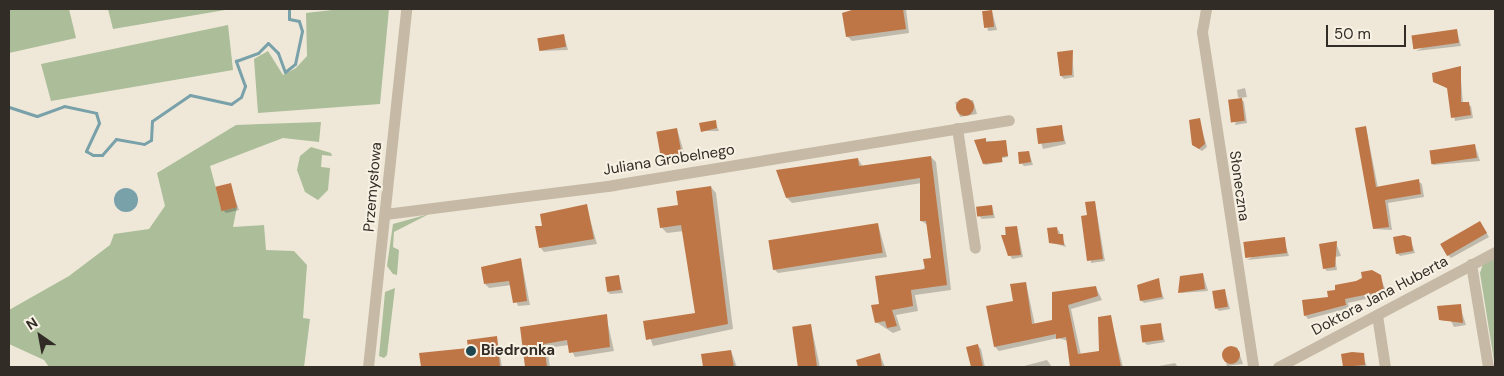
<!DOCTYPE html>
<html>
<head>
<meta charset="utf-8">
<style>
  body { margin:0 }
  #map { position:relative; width:1504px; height:376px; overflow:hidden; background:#efe8d8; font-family:"DM Sans",sans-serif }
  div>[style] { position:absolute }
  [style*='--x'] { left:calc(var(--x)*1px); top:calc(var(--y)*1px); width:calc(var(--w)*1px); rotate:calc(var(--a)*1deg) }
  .green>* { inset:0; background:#abbd99 }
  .water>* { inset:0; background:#79a1aa }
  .round { border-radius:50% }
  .shadow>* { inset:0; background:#0003 }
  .stream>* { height:3px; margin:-1.5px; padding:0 1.5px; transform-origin:1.5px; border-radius:1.5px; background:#79a1aa }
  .building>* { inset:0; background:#bf7646; transform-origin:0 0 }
  .minor>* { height:11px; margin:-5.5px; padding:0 5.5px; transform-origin:5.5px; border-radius:5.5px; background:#c6b9a5 }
  .dots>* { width:14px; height:14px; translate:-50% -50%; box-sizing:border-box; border:2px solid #f7f1e4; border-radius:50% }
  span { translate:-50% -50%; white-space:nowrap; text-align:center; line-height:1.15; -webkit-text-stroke:4px #f7f1e4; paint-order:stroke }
  .street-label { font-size:15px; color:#322c26 }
  .poi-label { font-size:15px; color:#322c26; font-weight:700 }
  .left { translate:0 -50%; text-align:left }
  .frame { position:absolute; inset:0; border:10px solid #322c26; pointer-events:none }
  .north { position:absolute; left:15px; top:311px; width:50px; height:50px; -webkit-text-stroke:4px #f7f1e4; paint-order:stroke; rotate:327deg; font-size:14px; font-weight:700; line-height:20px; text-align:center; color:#322c26 }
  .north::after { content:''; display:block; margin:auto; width:18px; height:22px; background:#322c26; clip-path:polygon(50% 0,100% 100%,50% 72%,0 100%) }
  .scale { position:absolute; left:1326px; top:25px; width:80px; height:22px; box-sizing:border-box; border:2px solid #322c26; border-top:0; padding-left:6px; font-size:15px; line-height:18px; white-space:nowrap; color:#322c26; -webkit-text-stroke:4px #f7f1e4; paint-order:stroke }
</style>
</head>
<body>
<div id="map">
  <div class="green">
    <div style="clip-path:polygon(9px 9px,69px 9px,76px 38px,9px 53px)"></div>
    <div style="clip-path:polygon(108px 9px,231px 9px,113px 29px)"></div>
    <div style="clip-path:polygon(341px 9px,389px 9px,380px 104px,258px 113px,254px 59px,268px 51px,283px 75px,296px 68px,307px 56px,306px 13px)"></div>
    <div style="clip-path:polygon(228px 25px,233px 70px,51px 101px,41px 64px)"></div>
    <div style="clip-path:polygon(321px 122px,319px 142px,283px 138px,210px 166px,222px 211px,237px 207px,233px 227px,264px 225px,266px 250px,294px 251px,307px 265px,303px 318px,310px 319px,304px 367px,49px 367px,44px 360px,9px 344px,9px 310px,69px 276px,110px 245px,114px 234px,149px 229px,165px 206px,157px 173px,236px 125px)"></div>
    <div style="clip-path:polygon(311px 147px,331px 153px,332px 156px,322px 155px,321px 167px,330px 168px,328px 190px,318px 200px,305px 192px,297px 170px,300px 156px)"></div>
    <div style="clip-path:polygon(429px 214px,394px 232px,393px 247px,399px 250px,397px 275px,393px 274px,387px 266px,393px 224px)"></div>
    <div style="clip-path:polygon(1495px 257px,1495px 367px,1480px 273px,1483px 264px)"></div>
    <div style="clip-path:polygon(395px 288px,387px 355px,384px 358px,379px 356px,385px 292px)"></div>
  </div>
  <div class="water">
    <div class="round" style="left:114px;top:188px;width:24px;height:24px"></div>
  </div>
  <div class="shadow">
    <div style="clip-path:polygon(856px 9px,906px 9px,909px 33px,852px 41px,847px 36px)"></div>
    <div style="clip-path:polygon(992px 11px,997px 30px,988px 31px,984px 12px)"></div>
    <div style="clip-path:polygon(1457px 31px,1461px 46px,1416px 51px)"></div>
    <div style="clip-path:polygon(564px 35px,568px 50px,540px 51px)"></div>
    <div style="clip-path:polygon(1072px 51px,1074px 77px,1064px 79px,1061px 76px)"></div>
    <div style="clip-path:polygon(1460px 68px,1463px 103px,1471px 106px,1473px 118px,1455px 121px,1448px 89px,1434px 81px)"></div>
    <div style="clip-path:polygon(1245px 88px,1247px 97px,1240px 98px,1244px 102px,1247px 123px,1235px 125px,1241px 99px,1238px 97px,1237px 90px)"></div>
    <div style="clip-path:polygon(973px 100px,977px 114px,960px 117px,955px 102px)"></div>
    <div style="clip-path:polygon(1199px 120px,1207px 147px,1202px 151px,1193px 145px)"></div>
    <div style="clip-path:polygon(715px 122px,719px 131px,702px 131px)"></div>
    <div style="clip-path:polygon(1061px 126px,1066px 144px,1043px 149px,1037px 130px)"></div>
    <div style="clip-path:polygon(1366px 127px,1378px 188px,1418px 181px,1422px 184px,1424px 197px,1388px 203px,1392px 230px,1374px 229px)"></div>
    <div style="clip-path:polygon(677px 129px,686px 159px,667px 163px,662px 158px)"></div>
    <div style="clip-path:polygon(975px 141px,1005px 141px,1008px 157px,1002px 158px,1003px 162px,985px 165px)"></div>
    <div style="clip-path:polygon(1475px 145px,1480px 161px,1433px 165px,1431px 152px)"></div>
    <div style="clip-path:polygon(1029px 152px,1033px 165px,1024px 166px,1021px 163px)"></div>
    <div style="clip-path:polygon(931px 157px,936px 162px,951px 290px,915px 295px,918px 311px,896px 315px,901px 330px,893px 333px,876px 322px,932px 259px,928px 225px,921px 221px,922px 183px,792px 203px,787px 198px,858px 159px,863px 167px)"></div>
    <div style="clip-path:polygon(230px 184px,239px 210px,226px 213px,223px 210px)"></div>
    <div style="clip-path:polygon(711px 187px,716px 193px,733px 329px,653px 346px,645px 322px,697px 314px,684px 231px,667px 233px,661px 227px,680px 206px)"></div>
    <div style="clip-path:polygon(1095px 202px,1105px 261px,1091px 263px,1089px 216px)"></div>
    <div style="clip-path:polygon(992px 206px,995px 218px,982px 219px,979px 216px)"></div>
    <div style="clip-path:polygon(587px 208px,597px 244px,544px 252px,540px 247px,543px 227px)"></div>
    <div style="clip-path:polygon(1480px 222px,1489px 237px,1451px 258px,1448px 255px)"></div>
    <div style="clip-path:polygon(878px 224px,887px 257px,778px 273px,773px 268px)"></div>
    <div style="clip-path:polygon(1017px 227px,1023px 257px,1012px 259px,1004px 243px,1006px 228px)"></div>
    <div style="clip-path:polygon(1056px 228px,1059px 231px,1066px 247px,1050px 242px)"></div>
    <div style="clip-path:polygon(1410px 238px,1415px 253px,1400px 256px,1397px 253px)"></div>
    <div style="clip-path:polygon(1284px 239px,1289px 256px,1247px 260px)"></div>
    <div style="clip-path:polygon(1336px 243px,1341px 256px,1335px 257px,1337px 270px,1327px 271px,1324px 268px)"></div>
    <div style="clip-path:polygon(521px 259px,530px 305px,518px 306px,511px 285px,489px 288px,485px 284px)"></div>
    <div style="clip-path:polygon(1203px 274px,1208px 291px,1180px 293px)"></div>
    <div style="clip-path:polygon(1380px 276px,1387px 294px,1348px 303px,1349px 308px,1308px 319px,1305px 315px,1337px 291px,1336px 286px)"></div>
    <div style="clip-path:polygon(619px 277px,623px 293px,610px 294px,607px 291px)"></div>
    <div style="clip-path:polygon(1158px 280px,1164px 299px,1144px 303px,1141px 300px)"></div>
    <div style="clip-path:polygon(1026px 283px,1035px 325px,1053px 321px,1054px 293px,1096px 287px,1102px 300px,1071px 309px,1081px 355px,1100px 352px,1110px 316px,1123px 367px,1072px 367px,1068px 341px,1058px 338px,999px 351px,995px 347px)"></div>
    <div style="clip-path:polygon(1225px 291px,1230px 309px,1219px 311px,1216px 308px)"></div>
    <div style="clip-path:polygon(1460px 306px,1466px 325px,1454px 327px,1451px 321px,1440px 320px)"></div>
    <div style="clip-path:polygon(606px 315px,614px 351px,575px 357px,569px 345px,547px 348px,550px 367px,528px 367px,522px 328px)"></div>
    <div style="clip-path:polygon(1160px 324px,1165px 342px,1147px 345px,1144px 342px)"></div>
    <div style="clip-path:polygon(811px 325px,820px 367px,837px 367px,799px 367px,793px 328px)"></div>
    <div style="clip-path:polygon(497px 338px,502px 367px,422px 367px,421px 355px,469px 349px)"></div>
    <div style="clip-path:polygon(978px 346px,981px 349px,985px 367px,972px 367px,968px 348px)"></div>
    <div style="clip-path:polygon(1237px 347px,1243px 364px,1227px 366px,1223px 350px)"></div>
    <div style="clip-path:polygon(731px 351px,737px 367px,704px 367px,702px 356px)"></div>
    <div style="clip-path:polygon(880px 355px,885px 367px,864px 367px,862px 360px)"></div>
    <div style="clip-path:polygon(1342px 355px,1363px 355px,1367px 367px,1344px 367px)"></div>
    <div style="clip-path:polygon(1047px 360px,1052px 367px,1024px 367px,1024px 366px)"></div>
    <div style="clip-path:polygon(1175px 363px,1178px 367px,1159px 367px,1159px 366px)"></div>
  </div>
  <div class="stream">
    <div style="--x:9;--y:107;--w:29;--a:18"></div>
    <div style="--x:37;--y:116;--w:29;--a:-20"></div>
    <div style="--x:64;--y:106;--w:33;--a:12"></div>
    <div style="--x:96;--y:113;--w:10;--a:73"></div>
    <div style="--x:99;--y:123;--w:31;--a:115"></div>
    <div style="--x:86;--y:151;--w:8;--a:30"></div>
    <div style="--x:93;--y:155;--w:9;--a:0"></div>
    <div style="--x:102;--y:155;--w:21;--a:-49"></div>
    <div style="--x:116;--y:139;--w:28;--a:10"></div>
    <div style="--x:144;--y:144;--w:8;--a:-30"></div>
    <div style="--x:151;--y:140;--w:19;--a:-87"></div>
    <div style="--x:152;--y:121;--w:46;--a:-34.4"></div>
    <div style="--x:190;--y:95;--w:42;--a:12.4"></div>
    <div style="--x:231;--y:104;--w:12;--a:-35"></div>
    <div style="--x:241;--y:97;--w:12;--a:-70"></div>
    <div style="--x:245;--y:86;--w:27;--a:-110"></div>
    <div style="--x:236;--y:61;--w:23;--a:-20"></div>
    <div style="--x:258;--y:53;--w:14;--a:-45"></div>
    <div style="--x:268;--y:43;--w:14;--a:45"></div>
    <div style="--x:278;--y:53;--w:20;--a:70"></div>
    <div style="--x:285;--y:72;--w:13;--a:-39"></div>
    <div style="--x:295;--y:64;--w:34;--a:-78"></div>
    <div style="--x:302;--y:31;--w:10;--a:-107"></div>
    <div style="--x:299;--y:21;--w:10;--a:-169"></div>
    <div style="--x:289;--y:19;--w:10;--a:-90"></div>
  </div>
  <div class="building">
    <div style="clip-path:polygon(855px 9px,903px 9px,906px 29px,846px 37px,842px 13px)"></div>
    <div style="left:992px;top:10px;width:17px;height:10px;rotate:83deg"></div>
    <div style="left:1457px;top:29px;width:14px;height:46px;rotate:82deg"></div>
    <div style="left:564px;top:34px;width:13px;height:27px;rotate:81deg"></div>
    <div style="clip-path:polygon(1073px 50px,1072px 75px,1060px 76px,1057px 52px)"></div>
    <div style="clip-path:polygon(1461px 66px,1461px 102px,1469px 102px,1471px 115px,1451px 118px,1447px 88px,1433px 82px,1432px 73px)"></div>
    <div class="round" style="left:956px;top:98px;width:18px;height:18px"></div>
    <div style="left:1242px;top:98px;width:23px;height:14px;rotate:83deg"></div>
    <div style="clip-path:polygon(1200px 118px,1205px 144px,1199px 149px,1192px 145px,1189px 120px)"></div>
    <div style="clip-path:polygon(716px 120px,717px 128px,701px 132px,699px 123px)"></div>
    <div style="left:1062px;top:125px;width:16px;height:26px;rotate:83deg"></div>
    <div style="clip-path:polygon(1366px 126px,1376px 187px,1419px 179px,1421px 194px,1385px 200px,1389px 227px,1373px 229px,1355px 128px)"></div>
    <div style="left:677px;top:128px;width:27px;height:21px;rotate:80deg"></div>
    <div style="clip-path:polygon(986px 138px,986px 142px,1006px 140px,1008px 156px,1002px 157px,1002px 162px,983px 164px,974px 140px)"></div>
    <div style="left:1475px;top:144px;width:14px;height:46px;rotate:82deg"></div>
    <div style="clip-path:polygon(1029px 151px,1031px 162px,1019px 164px,1018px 152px)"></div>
    <div style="clip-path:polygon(931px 156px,947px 285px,911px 290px,913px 306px,892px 310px,897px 326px,887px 328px,885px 321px,875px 323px,871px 305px,879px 304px,875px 276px,925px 269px,923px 259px,931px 258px,926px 221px,920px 221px,920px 178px,786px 198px,776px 170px,858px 158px,859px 166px)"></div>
    <div style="left:231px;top:183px;width:25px;height:16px;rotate:76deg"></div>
    <div style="clip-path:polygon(711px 186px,728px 324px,646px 340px,643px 321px,695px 313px,681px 225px,660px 228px,657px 208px,678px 205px,676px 191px)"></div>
    <div style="clip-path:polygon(1095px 201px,1103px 259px,1087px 261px,1081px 216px,1087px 215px,1085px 202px)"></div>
    <div style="clip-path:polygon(587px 204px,594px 239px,539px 248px,535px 226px,542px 226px,540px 214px)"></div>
    <div style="left:992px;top:205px;width:10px;height:16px;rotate:84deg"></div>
    <div style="left:1480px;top:221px;width:14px;height:46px;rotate:60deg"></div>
    <div style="left:878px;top:223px;width:30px;height:111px;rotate:81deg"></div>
    <div style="clip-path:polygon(1017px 226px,1021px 255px,1008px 256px,1001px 235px,1006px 235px,1005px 227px)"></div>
    <div style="clip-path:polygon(1057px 227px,1058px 234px,1063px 234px,1064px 245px,1049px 243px,1047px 228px)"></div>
    <div style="clip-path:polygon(1404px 235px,1411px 237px,1413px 251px,1396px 254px,1393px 237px)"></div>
    <div style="left:1285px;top:237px;width:16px;height:42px;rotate:83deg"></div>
    <div style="clip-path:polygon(1337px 241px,1335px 267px,1323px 269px,1319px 244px)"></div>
    <div style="clip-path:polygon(521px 258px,527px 301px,513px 303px,509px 281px,484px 284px,481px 267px)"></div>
    <div style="clip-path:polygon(1372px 270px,1381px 275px,1384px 291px,1345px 299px,1346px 305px,1304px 316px,1302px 300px,1328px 297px,1327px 291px,1335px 290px,1335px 285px,1356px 281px,1362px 278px,1361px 272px)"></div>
    <div style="clip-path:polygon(1203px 273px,1205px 289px,1178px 293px,1180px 276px)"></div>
    <div style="left:619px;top:275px;width:15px;height:14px;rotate:82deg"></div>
    <div style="clip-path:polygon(1159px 278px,1162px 297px,1140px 301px,1137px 285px)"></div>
    <div style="clip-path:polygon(1026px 282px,1032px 324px,1052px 320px,1052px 292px,1096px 286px,1098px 296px,1068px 305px,1078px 354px,1099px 351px,1098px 317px,1111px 315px,1121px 367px,1070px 367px,1066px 337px,1056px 339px,1056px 334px,994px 347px,986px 306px,1013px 301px,1010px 284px)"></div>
    <div style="left:1225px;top:289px;width:18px;height:13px;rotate:81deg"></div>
    <div style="clip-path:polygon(1461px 304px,1463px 323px,1439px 320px,1437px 306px)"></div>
    <div style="clip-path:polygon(607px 314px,610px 347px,569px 353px,567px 340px,544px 344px,547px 367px,525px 367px,520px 327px)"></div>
    <div style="left:1161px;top:323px;width:17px;height:21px;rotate:83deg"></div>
    <div style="left:811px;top:324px;width:43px;height:19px;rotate:82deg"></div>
    <div style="clip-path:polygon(497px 336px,500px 367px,421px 367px,419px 353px,468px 348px,467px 340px)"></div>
    <div style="clip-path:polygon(978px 344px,983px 367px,971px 367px,966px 347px)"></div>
    <div class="round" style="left:1222px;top:346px;width:18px;height:18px"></div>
    <div style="clip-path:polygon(731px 350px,734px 367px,703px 367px,701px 354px)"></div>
    <div style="clip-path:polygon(1352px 352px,1364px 353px,1365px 365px,1343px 367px,1341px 354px)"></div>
    <div style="clip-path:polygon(880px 353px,882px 367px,858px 367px,856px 360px)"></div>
  </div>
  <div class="minor">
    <div style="--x:1206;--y:9;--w:23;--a:100"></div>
    <div style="--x:1202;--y:32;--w:339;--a:81.3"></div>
    <div style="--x:957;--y:128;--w:121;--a:81.5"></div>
    <div style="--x:385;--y:214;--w:230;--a:-7.2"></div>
    <div style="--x:613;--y:185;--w:401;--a:-9.3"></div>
    <div style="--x:1471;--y:264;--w:104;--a:80.6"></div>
    <div style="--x:1377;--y:315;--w:53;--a:81.3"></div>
    <div style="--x:368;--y:367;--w:360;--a:-83.9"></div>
    <div style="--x:1278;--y:367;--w:246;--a:-27.9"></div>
  </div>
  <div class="dots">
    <div style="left:471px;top:351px;background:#1e4651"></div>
  </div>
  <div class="street-label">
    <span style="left:669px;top:160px;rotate:-9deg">Juliana Grobelnego</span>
    <span style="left:1239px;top:186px;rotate:82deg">Słoneczna</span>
    <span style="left:373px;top:187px;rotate:-85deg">Przemysłowa</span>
    <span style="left:1380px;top:296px;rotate:-28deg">Doktora Jana Huberta</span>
  </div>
  <div class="poi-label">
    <span class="left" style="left:481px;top:351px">Biedronka</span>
  </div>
  <div class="frame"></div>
  <div class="north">N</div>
  <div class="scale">50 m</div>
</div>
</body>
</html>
